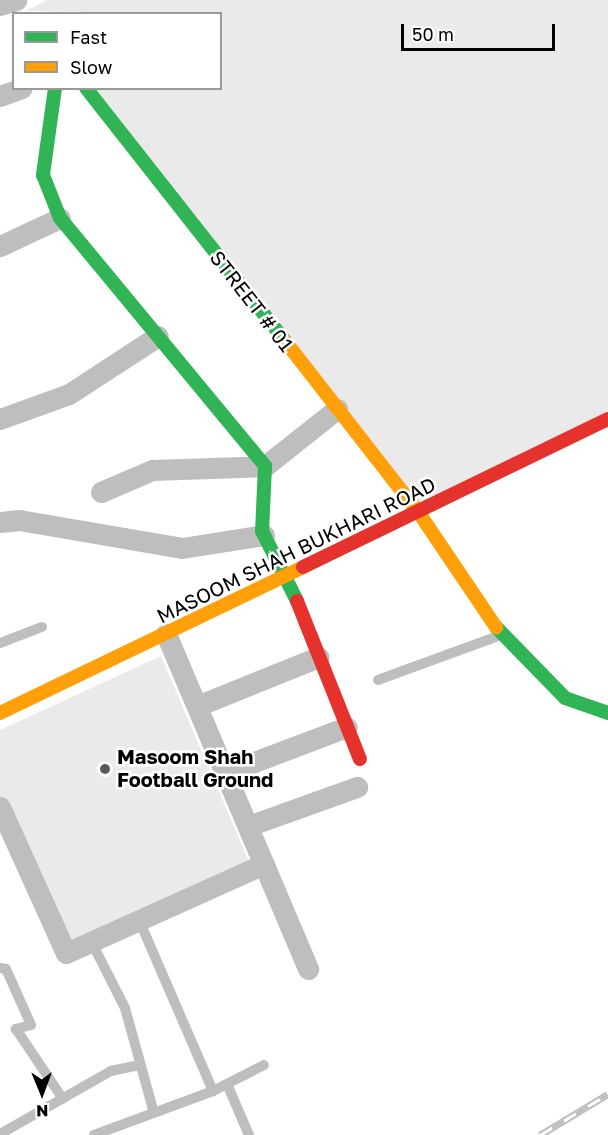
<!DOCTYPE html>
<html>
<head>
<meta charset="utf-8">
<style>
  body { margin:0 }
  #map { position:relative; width:608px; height:1135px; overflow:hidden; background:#fff; font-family:"Golos Text",sans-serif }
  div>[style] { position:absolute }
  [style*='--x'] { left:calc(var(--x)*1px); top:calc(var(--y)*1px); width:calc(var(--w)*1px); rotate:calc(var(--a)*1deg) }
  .green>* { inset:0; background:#eaeaea }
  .lane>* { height:10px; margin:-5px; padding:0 5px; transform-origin:5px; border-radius:5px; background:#bebebe }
  .street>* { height:21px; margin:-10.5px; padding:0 10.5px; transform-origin:10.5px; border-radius:10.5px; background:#bebebe }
  .fast>* { height:14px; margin:-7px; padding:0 7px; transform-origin:7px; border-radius:7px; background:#30b455 }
  .slow>* { height:14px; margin:-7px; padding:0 7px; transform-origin:7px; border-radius:7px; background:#ff9f0a }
  .jam>* { height:14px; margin:-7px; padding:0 7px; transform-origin:7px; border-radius:7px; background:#e5322d }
  .rail>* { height:7px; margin-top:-3.5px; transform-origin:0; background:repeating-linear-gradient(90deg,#fff 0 14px,#bdbdbd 0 28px); box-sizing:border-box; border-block:2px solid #bdbdbd }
  .dots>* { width:16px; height:16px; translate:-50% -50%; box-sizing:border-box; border:3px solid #fff; border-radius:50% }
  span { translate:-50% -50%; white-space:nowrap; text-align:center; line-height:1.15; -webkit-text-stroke:5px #fff; paint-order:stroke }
  .street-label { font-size:20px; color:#000 }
  .poi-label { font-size:20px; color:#000; font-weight:700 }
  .left { translate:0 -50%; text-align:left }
  .legend { position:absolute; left:12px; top:12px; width:210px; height:78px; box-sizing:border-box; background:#fff; border:2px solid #999; margin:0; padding:8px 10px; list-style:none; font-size:18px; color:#000 }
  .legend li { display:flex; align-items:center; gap:12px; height:30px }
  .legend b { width:30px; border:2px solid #999 }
  .north { position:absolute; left:12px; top:1063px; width:60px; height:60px; -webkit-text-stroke:4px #fff; paint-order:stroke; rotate:179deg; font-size:16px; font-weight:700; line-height:24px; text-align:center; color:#000 }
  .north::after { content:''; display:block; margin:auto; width:21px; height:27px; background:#000; clip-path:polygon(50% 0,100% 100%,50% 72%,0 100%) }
  .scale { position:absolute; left:401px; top:24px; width:154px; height:27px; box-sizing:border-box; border:3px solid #000; border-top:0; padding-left:8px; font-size:18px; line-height:21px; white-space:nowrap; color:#000; -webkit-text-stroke:4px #fff; paint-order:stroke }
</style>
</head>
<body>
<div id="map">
  <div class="green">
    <div style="clip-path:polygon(47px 0,608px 0,608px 420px,419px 513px,87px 89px,220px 88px,220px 14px,26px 11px)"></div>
    <div style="clip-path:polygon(161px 656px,250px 864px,64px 949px,0 807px,0 730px)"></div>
  </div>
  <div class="lane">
    <div style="--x:0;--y:643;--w:45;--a:-20.9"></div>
    <div style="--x:378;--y:680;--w:131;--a:-20.1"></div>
    <div style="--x:139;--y:920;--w:186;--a:66.6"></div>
    <div style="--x:91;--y:941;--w:75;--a:63.1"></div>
    <div style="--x:125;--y:1008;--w:106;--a:74.6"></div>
    <div style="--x:0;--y:968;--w:6;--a:9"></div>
    <div style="--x:6;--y:969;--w:61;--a:65.9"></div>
    <div style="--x:31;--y:1025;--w:16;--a:165"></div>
    <div style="--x:16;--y:1029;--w:84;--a:56.1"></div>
    <div style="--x:227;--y:1084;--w:56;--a:66.7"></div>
    <div style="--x:0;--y:1134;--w:128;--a:-29.6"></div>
    <div style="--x:111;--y:1071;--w:30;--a:-12"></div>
    <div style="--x:94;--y:1135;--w:127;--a:-20.3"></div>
    <div style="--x:213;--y:1091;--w:57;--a:-27"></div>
  </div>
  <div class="street">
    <div style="--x:0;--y:5;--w:17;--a:-17"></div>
    <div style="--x:0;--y:96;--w:23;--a:-20"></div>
    <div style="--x:0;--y:246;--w:66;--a:-25"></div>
    <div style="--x:0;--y:419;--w:73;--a:-19.9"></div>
    <div style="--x:69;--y:394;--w:106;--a:-33.1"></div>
    <div style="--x:101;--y:492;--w:56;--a:-23.3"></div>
    <div style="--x:152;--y:470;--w:113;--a:-2"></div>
    <div style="--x:265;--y:466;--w:92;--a:-38.4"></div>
    <div style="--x:0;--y:522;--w:19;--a:-6"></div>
    <div style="--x:19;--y:520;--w:165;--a:9.7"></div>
    <div style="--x:182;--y:548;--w:83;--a:-9"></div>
    <div style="--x:166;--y:634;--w:364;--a:67"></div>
    <div style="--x:197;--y:706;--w:131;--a:-22"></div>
    <div style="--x:225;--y:773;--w:130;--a:-20.7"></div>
    <div style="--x:0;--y:807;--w:160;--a:65.7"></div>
    <div style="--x:66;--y:953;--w:217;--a:-24.2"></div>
    <div style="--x:248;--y:826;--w:116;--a:-19.7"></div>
  </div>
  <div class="fast">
    <div style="--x:55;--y:88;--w:88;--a:97.9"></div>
    <div style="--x:43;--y:175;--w:46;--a:68.4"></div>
    <div style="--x:60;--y:218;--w:322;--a:50.4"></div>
    <div style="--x:265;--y:466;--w:65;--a:92.6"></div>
    <div style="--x:262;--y:531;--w:78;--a:63.4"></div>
    <div style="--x:86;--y:88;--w:322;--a:51.8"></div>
    <div style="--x:496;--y:627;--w:99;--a:45.8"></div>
    <div style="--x:565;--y:698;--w:46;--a:19.2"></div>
  </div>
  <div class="slow">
    <div style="--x:285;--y:341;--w:218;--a:52.1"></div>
    <div style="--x:419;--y:513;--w:138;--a:56"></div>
    <div style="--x:0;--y:713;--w:336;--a:-25.7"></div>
  </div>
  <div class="jam">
    <div style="--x:303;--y:567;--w:339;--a:-25.9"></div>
    <div style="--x:297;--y:601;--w:170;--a:68.3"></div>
  </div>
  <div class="rail">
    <div style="--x:540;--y:1135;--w:79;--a:-31.1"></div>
  </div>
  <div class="dots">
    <div style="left:105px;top:769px;background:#595959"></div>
  </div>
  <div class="street-label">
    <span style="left:252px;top:301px;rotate:52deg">STREET # 01</span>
    <span style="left:296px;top:550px;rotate:-26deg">MASOOM SHAH BUKHARI ROAD</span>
  </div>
  <div class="poi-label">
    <span class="left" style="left:117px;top:768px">Masoom Shah<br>Football Ground</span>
  </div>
  <ul class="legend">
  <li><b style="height:8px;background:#30b455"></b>Fast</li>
  <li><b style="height:8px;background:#ff9f0a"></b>Slow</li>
  </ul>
  <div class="north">N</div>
  <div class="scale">50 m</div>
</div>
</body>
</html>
